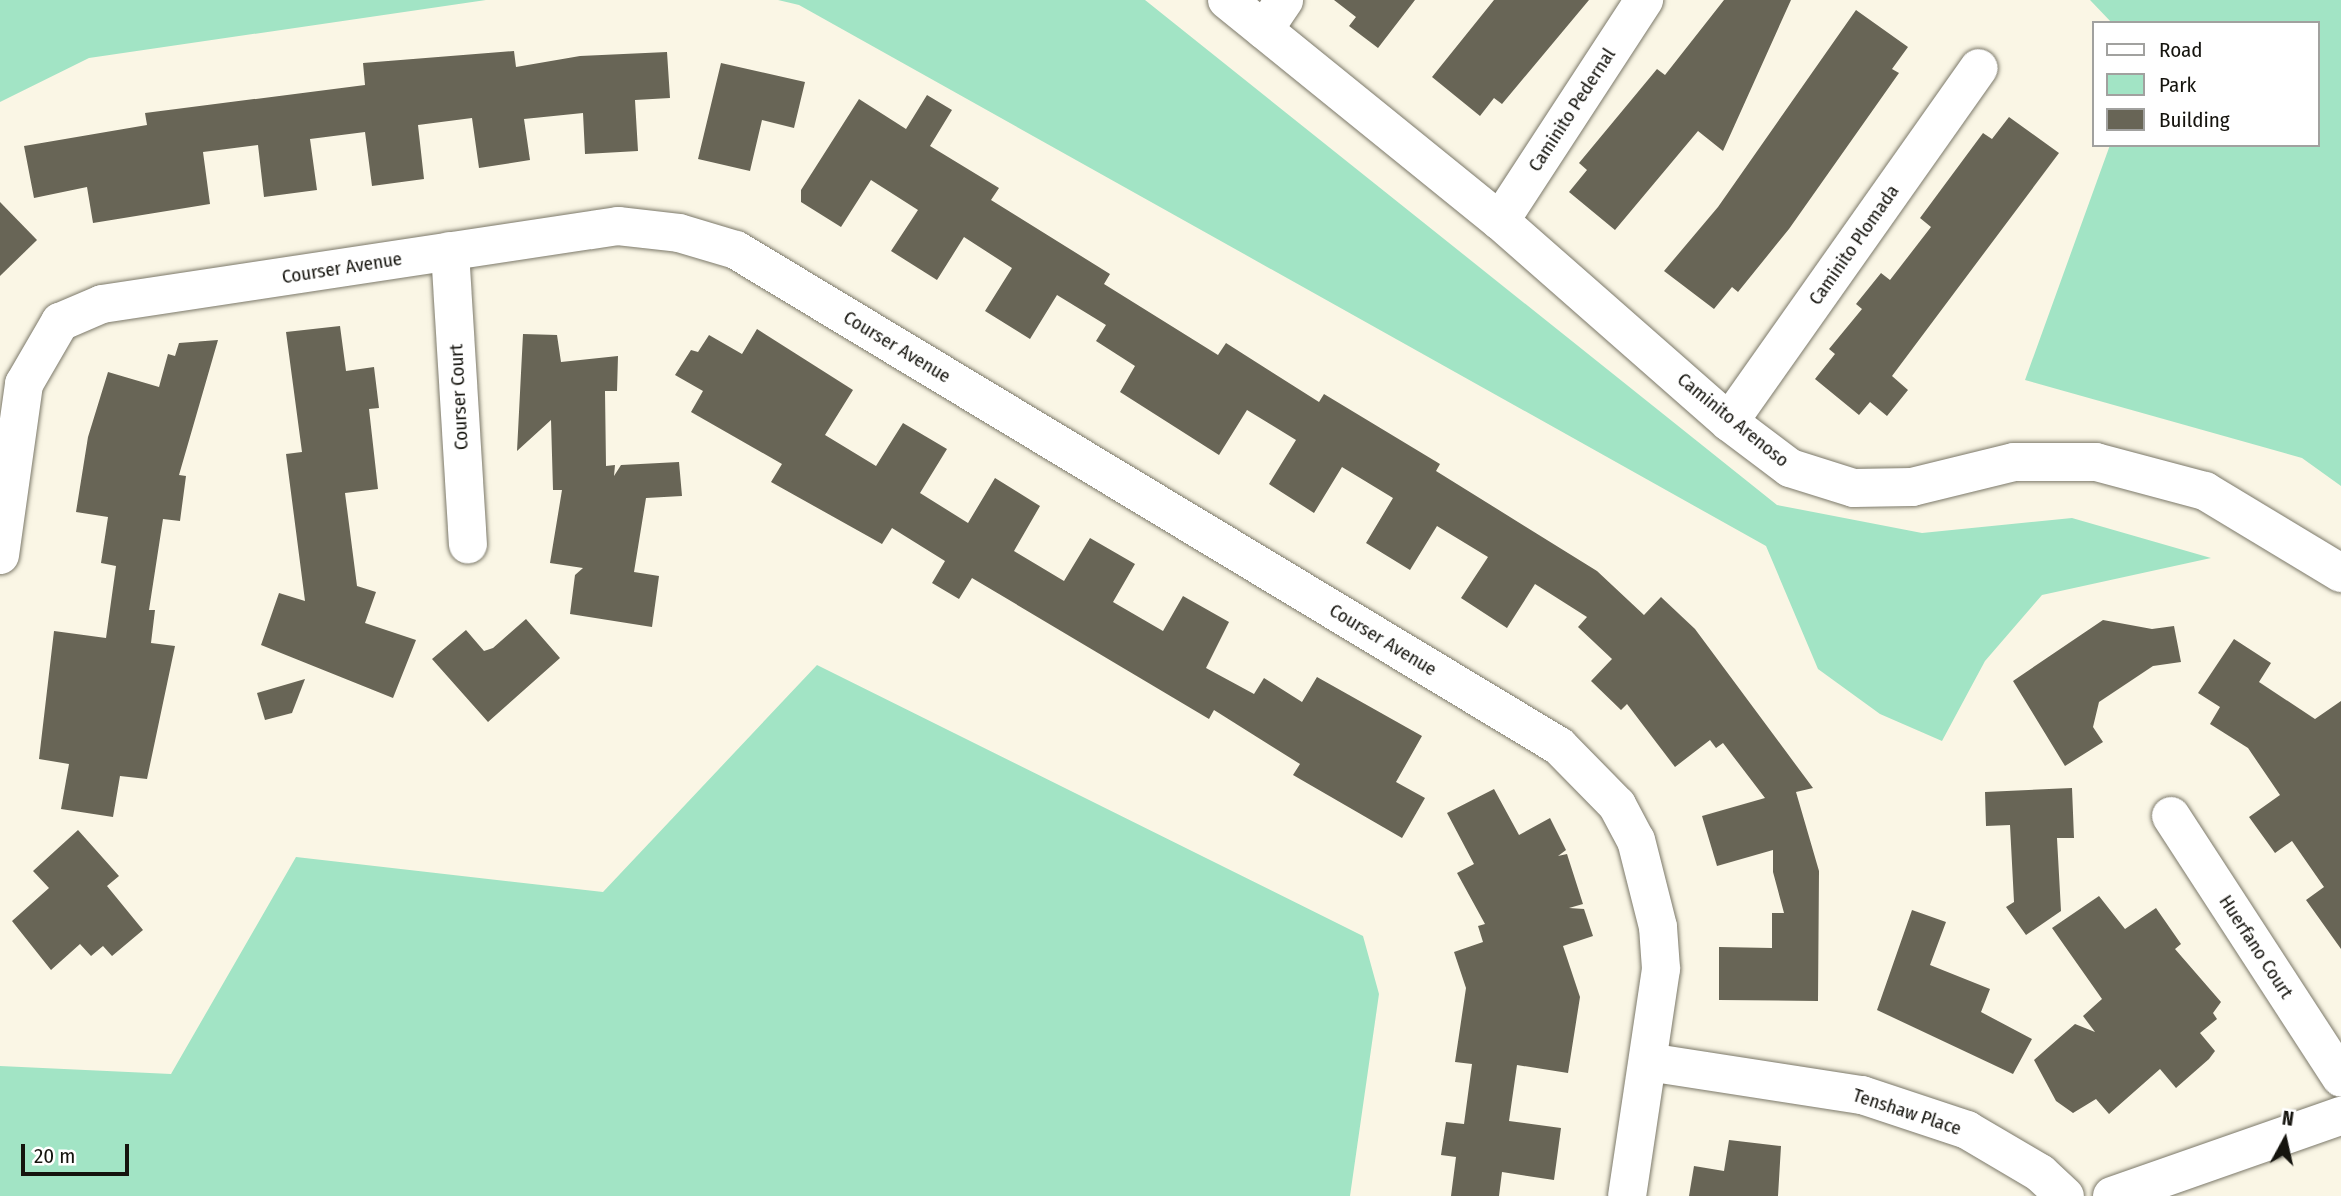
<!DOCTYPE html>
<html>
<head>
<meta charset="utf-8">
<style>
  body { margin:0 }
  #map { position:relative; width:2341px; height:1196px; overflow:hidden; background:#faf6e5; font-family:"Fira Sans Condensed",sans-serif }
  div>[style] { position:absolute }
  [style*='--x'] { left:calc(var(--x)*1px); top:calc(var(--y)*1px); width:calc(var(--w)*1px); rotate:calc(var(--a)*1deg) }
  .green>* { inset:0; background:#a2e4c5 }
  .building>* { inset:0; background:#686556 }
  .roads { filter:drop-shadow(0 0 2px #7c796a) drop-shadow(0 0 2px #7c796a) }
  .minor>* { height:38px; margin:-19px; padding:0 19px; transform-origin:19px; border-radius:19px; background:#fff }
  span { translate:-50% -50%; white-space:nowrap; text-align:center; line-height:1.15; -webkit-text-stroke:5px #fff; paint-order:stroke }
  .street-label { font-size:19px; color:#15140e }
  .legend { position:absolute; left:2092px; top:21px; width:228px; height:126px; box-sizing:border-box; background:#fff; border:2px solid #a1a19f; margin:0; padding:9px 12px; list-style:none; font-size:21px; color:#15140e }
  .legend li { display:flex; align-items:center; gap:14px; height:35px }
  .legend b { width:35px; border:2px solid #a1a19f }
  .north { position:absolute; left:2250px; top:1105px; width:70px; height:70px; -webkit-text-stroke:5px #fff; paint-order:stroke; rotate:8deg; font-size:19px; font-weight:700; line-height:28px; text-align:center; color:#15140e }
  .north::after { content:''; display:block; margin:auto; width:24px; height:32px; background:#15140e; clip-path:polygon(50% 0,100% 100%,50% 72%,0 100%) }
  .scale { position:absolute; left:21px; top:1144px; width:108px; height:32px; box-sizing:border-box; border:4px solid #15140e; border-top:0; padding-left:9px; font-size:21px; line-height:24px; white-space:nowrap; color:#15140e; -webkit-text-stroke:5px #fff; paint-order:stroke }
</style>
</head>
<body>
<div id="map">
  <div class="green">
    <div style="clip-path:polygon(0 0,486px 0,89px 58px,0 102px)"></div>
    <div style="clip-path:polygon(778px 0,1145px 0,1777px 505px,1922px 533px,2072px 518px,2211px 558px,2042px 595px,1985px 661px,1942px 741px,1880px 714px,1818px 669px,1766px 546px,799px 5px)"></div>
    <div style="clip-path:polygon(2090px 0,2341px 0,2341px 486px,2302px 458px,2025px 380px,2110px 145px,2318px 145px,2318px 23px,2112px 23px)"></div>
    <div style="clip-path:polygon(817px 665px,1363px 936px,1379px 994px,1350px 1196px,0 1196px,0 1066px,171px 1074px,296px 857px,603px 892px)"></div>
  </div>
  <div class="building">
    <div style="clip-path:polygon(1334px 0,1415px 0,1378px 48px,1349px 26px,1356px 17px)"></div>
    <div style="clip-path:polygon(1494px 0,1589px 0,1502px 104px,1494px 98px,1480px 116px,1432px 77px)"></div>
    <div style="clip-path:polygon(1724px 0,1791px 0,1723px 151px,1698px 131px,1615px 230px,1569px 192px,1587px 170px,1579px 163px,1657px 69px,1665px 75px)"></div>
    <div style="clip-path:polygon(1856px 10px,1908px 47px,1892px 69px,1899px 73px,1789px 229px,1738px 292px,1732px 287px,1714px 309px,1664px 271px,1718px 207px)"></div>
    <div style="clip-path:polygon(514px 51px,516px 67px,580px 56px,667px 52px,670px 98px,635px 100px,638px 151px,585px 154px,583px 113px,524px 119px,530px 160px,479px 168px,472px 118px,418px 125px,424px 179px,372px 186px,365px 132px,310px 139px,317px 190px,264px 197px,258px 145px,203px 152px,210px 204px,93px 223px,87px 187px,34px 198px,24px 146px,147px 125px,145px 113px,365px 85px,363px 63px)"></div>
    <div style="clip-path:polygon(721px 63px,805px 82px,794px 128px,762px 120px,750px 171px,698px 159px)"></div>
    <div style="clip-path:polygon(927px 95px,952px 110px,930px 146px,999px 188px,991px 200px,1110px 274px,1104px 284px,1218px 355px,1226px 343px,1319px 402px,1324px 394px,1440px 464px,1436px 471px,1597px 571px,1644px 615px,1661px 597px,1695px 629px,1813px 788px,1796px 792px,1819px 871px,1818px 1001px,1719px 1000px,1719px 947px,1772px 948px,1772px 913px,1784px 913px,1773px 872px,1773px 850px,1717px 866px,1702px 816px,1765px 798px,1723px 743px,1716px 748px,1710px 740px,1675px 767px,1627px 704px,1621px 710px,1591px 681px,1612px 659px,1578px 627px,1587px 617px,1535px 584px,1507px 628px,1461px 598px,1488px 557px,1437px 526px,1410px 570px,1366px 543px,1393px 498px,1342px 467px,1314px 513px,1269px 484px,1296px 440px,1247px 410px,1219px 455px,1120px 392px,1135px 366px,1096px 341px,1106px 325px,1057px 295px,1030px 339px,985px 311px,1012px 268px,964px 237px,937px 280px,891px 251px,918px 210px,871px 180px,841px 227px,801px 202px,801px 190px,859px 99px,906px 129px)"></div>
    <div style="clip-path:polygon(2009px 117px,2059px 153px,1892px 376px,1908px 390px,1887px 416px,1870px 402px,1859px 415px,1815px 379px,1835px 354px,1829px 349px,1862px 309px,1856px 304px,1881px 273px,1890px 280px,1931px 227px,1920px 218px,1983px 133px,1992px 139px)"></div>
    <div style="clip-path:polygon(0 202px,37px 240px,0 276px)"></div>
    <div style="clip-path:polygon(340px 326px,346px 371px,374px 367px,379px 408px,369px 409px,378px 489px,345px 493px,357px 586px,376px 592px,365px 623px,416px 640px,393px 698px,261px 645px,279px 593px,305px 601px,286px 454px,302px 452px,286px 332px)"></div>
    <div style="clip-path:polygon(757px 329px,853px 390px,825px 435px,876px 466px,903px 423px,947px 449px,920px 493px,968px 523px,995px 478px,1040px 506px,1014px 551px,1064px 581px,1090px 538px,1135px 564px,1113px 602px,1163px 631px,1183px 596px,1229px 622px,1206px 668px,1254px 694px,1264px 678px,1302px 702px,1317px 677px,1422px 736px,1396px 782px,1425px 798px,1402px 838px,1293px 775px,1300px 764px,1214px 710px,1209px 719px,972px 578px,959px 599px,932px 583px,945px 561px,892px 528px,882px 544px,771px 482px,782px 464px,691px 412px,703px 391px,675px 375px,691px 350px,698px 352px,709px 335px,742px 354px)"></div>
    <div style="clip-path:polygon(523px 334px,557px 335px,561px 362px,618px 356px,617px 391px,605px 391px,606px 466px,615px 465px,614px 476px,621px 465px,679px 462px,682px 496px,646px 498px,634px 572px,659px 576px,652px 627px,570px 614px,575px 575px,583px 568px,550px 563px,562px 490px,553px 490px,551px 420px,517px 451px)"></div>
    <div style="clip-path:polygon(218px 340px,179px 475px,186px 476px,180px 521px,163px 519px,149px 610px,155px 610px,151px 643px,175px 646px,147px 779px,120px 776px,113px 817px,61px 809px,69px 764px,39px 759px,54px 631px,106px 638px,116px 566px,101px 563px,108px 517px,76px 512px,88px 437px,108px 372px,159px 387px,168px 354px,175px 356px,179px 343px)"></div>
    <div style="clip-path:polygon(526px 619px,560px 658px,488px 722px,432px 659px,466px 630px,484px 651px,493px 648px)"></div>
    <div style="clip-path:polygon(2103px 620px,2152px 629px,2174px 626px,2181px 662px,2153px 666px,2099px 702px,2093px 727px,2103px 742px,2065px 766px,2013px 681px)"></div>
    <div style="clip-path:polygon(2234px 639px,2271px 663px,2259px 682px,2315px 719px,2341px 701px,2341px 949px,2306px 900px,2324px 887px,2292px 841px,2275px 853px,2249px 817px,2280px 795px,2248px 748px,2210px 724px,2220px 707px,2198px 693px)"></div>
    <div style="clip-path:polygon(305px 679px,292px 713px,265px 720px,257px 693px)"></div>
    <div style="clip-path:polygon(2072px 788px,2074px 838px,2057px 838px,2061px 911px,2026px 935px,2006px 907px,2014px 902px,2010px 825px,1986px 826px,1985px 792px)"></div>
    <div style="clip-path:polygon(1494px 789px,1519px 835px,1550px 818px,1566px 850px,1558px 856px,1567px 854px,1583px 904px,1569px 908px,1584px 909px,1593px 936px,1563px 946px,1580px 997px,1568px 1073px,1517px 1065px,1509px 1121px,1561px 1128px,1554px 1180px,1502px 1172px,1499px 1196px,1451px 1196px,1456px 1157px,1441px 1155px,1446px 1122px,1464px 1124px,1472px 1064px,1455px 1062px,1466px 988px,1454px 952px,1483px 942px,1478px 926px,1485px 924px,1457px 873px,1474px 864px,1447px 813px)"></div>
    <div style="clip-path:polygon(78px 830px,119px 876px,107px 886px,143px 930px,112px 956px,103px 946px,91px 956px,80px 944px,51px 970px,12px 921px,49px 888px,33px 871px)"></div>
    <div style="clip-path:polygon(2099px 896px,2125px 929px,2156px 908px,2181px 944px,2175px 949px,2221px 1002px,2213px 1013px,2217px 1019px,2200px 1033px,2215px 1051px,2209px 1059px,2176px 1088px,2160px 1069px,2109px 1114px,2096px 1099px,2073px 1113px,2056px 1101px,2034px 1060px,2075px 1024px,2095px 1032px,2083px 1016px,2102px 999px,2052px 928px)"></div>
    <div style="clip-path:polygon(1912px 910px,1946px 922px,1930px 965px,1990px 989px,1981px 1012px,2032px 1039px,2013px 1074px,1877px 1010px)"></div>
    <div style="clip-path:polygon(1729px 1140px,1781px 1146px,1778px 1196px,1689px 1196px,1694px 1166px,1724px 1171px)"></div>
  </div>
  <div class="roads">
    <div class="minor">
      <div style="--x:1227;--y:0;--w:351;--a:39"></div>
      <div style="--x:1500;--y:221;--w:305;--a:41.3"></div>
      <div style="--x:1729;--y:422;--w:76;--a:37"></div>
      <div style="--x:1790;--y:468;--w:67;--a:17.4"></div>
      <div style="--x:1854;--y:488;--w:58;--a:-1"></div>
      <div style="--x:1912;--y:487;--w:105;--a:-13.8"></div>
      <div style="--x:2014;--y:462;--w:82;--a:0"></div>
      <div style="--x:2096;--y:462;--w:113;--a:14.9"></div>
      <div style="--x:2205;--y:491;--w:159;--a:31.1"></div>
      <div style="--x:1264;--y:30;--w:36;--a:-56"></div>
      <div style="--x:1500;--y:221;--w:264;--a:-56.9"></div>
      <div style="--x:450;--y:251;--w:294;--a:86.5"></div>
      <div style="--x:1729;--y:422;--w:433;--a:-54.8"></div>
      <div style="--x:0;--y:555;--w:173;--a:-82"></div>
      <div style="--x:24;--y:384;--w:72;--a:-59.9"></div>
      <div style="--x:60;--y:322;--w:46;--a:-23.2"></div>
      <div style="--x:102;--y:304;--w:522;--a:-8.6"></div>
      <div style="--x:618;--y:226;--w:61;--a:6.5"></div>
      <div style="--x:679;--y:233;--w:59;--a:16.6"></div>
      <div style="--x:736;--y:250;--w:961;--a:31.08"></div>
      <div style="--x:1559;--y:746;--w:83;--a:45.5"></div>
      <div style="--x:1617;--y:805;--w:40;--a:62"></div>
      <div style="--x:1636;--y:840;--w:90;--a:75.8"></div>
      <div style="--x:1658;--y:927;--w:42;--a:85.9"></div>
      <div style="--x:1661;--y:969;--w:230;--a:98.5"></div>
      <div style="--x:2171;--y:816;--w:312;--a:57"></div>
      <div style="--x:1648;--y:1062;--w:217;--a:8.8"></div>
      <div style="--x:1862;--y:1095;--w:111;--a:18.4"></div>
      <div style="--x:1967;--y:1130;--w:85;--a:30.5"></div>
      <div style="--x:2040;--y:1173;--w:34;--a:43"></div>
      <div style="--x:2112;--y:1196;--w:243;--a:-19.3"></div>
    </div>
  </div>
  <div class="street-label">
    <span style="left:1572px;top:110px;rotate:-57deg">Caminito Pedernal</span>
    <span style="left:1854px;top:245px;rotate:-55deg">Caminito Plomada</span>
    <span style="left:342px;top:268px;rotate:-9deg">Courser Avenue</span>
    <span style="left:897px;top:347px;rotate:31deg">Courser Avenue</span>
    <span style="left:459px;top:397px;rotate:-93deg">Courser Court</span>
    <span style="left:1733px;top:420px;rotate:39deg">Caminito Arenoso</span>
    <span style="left:1383px;top:640px;rotate:31deg">Courser Avenue</span>
    <span style="left:2256px;top:947px;rotate:57deg">Huerfano Court</span>
    <span style="left:1907px;top:1112px;rotate:18deg">Tenshaw Place</span>
  </div>
  <ul class="legend">
  <li><b style="height:9px;background:#fff"></b>Road</li>
  <li><b style="height:19px;background:#a2e4c5"></b>Park</li>
  <li><b style="height:19px;background:#686556"></b>Building</li>
  </ul>
  <div class="north">N</div>
  <div class="scale">20 m</div>
</div>
</body>
</html>
